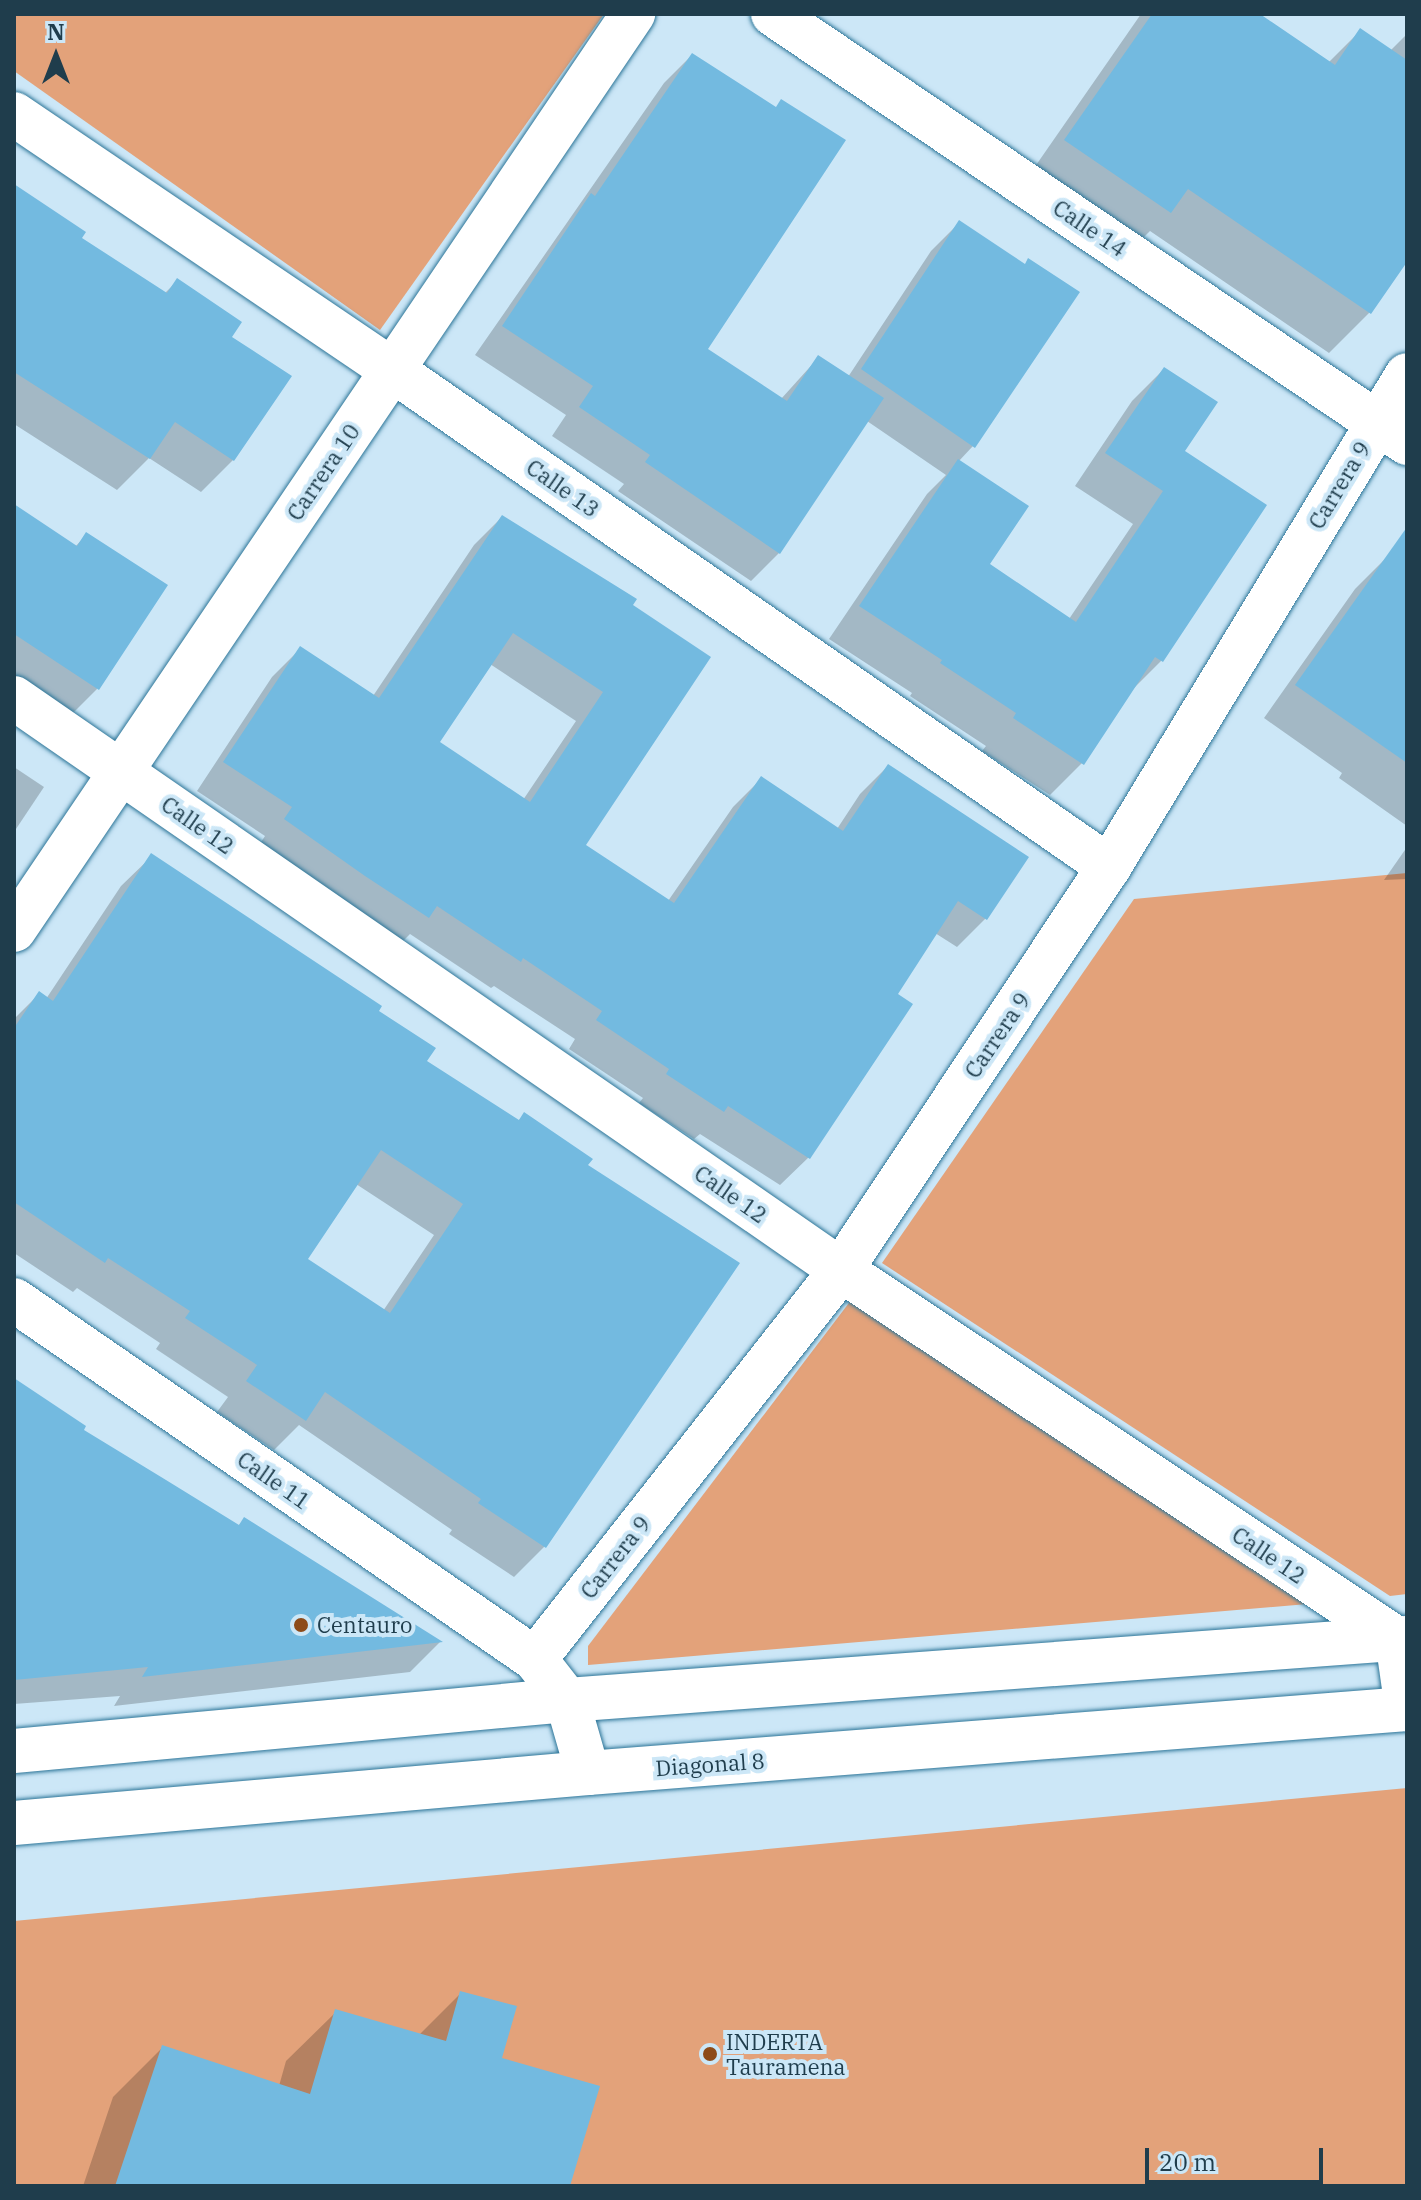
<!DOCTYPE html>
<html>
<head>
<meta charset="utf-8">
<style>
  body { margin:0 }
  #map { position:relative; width:1421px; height:2200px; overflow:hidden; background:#cce7f7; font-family:"IBM Plex Serif",serif }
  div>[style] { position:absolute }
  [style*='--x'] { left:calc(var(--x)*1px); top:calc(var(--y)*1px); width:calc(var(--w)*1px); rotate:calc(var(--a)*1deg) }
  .green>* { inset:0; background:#e3a27a }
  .shadow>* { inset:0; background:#0003 }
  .building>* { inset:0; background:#73bae0 }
  .roads { filter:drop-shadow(0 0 2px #2c7598) drop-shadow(0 0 2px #2c7598) }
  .street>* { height:44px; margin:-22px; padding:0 22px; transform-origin:22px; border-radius:22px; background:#fff }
  .secondary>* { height:44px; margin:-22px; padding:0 22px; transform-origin:22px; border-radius:22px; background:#fff }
  .dots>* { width:22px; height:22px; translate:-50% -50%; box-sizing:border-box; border:4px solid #cce7f7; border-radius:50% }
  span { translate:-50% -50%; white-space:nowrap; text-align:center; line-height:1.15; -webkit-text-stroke:8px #cce7f7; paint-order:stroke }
  .street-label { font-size:22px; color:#1f3d4c }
  .poi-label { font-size:22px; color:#1f3d4c }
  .left { translate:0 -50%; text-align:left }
  .frame { position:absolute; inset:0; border:16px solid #1f3d4c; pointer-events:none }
  .north { position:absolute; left:16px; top:16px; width:80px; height:80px; -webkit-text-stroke:6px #cce7f7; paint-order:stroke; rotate:0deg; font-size:22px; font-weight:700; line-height:32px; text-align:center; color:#1f3d4c }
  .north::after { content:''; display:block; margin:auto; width:28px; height:36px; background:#1f3d4c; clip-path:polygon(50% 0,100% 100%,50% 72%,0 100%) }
  .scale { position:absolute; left:1145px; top:2148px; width:178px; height:36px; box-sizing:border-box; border:4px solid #1f3d4c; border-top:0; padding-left:10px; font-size:24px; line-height:28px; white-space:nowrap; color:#1f3d4c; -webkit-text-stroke:6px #cce7f7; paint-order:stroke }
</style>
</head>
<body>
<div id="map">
  <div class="green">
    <div style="clip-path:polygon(14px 14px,604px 14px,380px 330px,14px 71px)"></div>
    <div style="clip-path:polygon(1407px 873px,1407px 1594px,1390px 1596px,882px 1263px,1134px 899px)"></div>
    <div style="clip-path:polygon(858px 1291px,1319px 1603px,588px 1665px,588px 1646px)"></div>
    <div style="clip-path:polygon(1407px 1788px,1407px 2186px,14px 2186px,14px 1921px)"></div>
  </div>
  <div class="shadow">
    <div style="clip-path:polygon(1141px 14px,1256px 14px,1328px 63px,1360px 31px,1390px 51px,1407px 34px,1407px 258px,1370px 312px,1329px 353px,1150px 231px,1129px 252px,1025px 181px)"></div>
    <div style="clip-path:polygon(692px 55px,705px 349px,781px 399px,818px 358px,848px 377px,931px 251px,959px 223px,973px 446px,958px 462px,987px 565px,1069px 619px,1133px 524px,1075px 486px,1132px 401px,1164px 369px,1182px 452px,1265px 505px,1161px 661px,1129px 693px,1082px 763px,1050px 795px,982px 751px,986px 746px,910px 696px,912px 693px,829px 639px,927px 494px,946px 475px,867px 421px,779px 553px,751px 581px,618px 491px,624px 484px,552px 436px,566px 415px,475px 355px,664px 83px)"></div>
    <div style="clip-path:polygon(14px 185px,80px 238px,164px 294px,177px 281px,229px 338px,233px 460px,201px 492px,149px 458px,117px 490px,14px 424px)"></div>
    <div style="clip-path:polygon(14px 507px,75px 547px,86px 535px,97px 689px,66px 720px,14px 687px)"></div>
    <div style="clip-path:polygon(evenodd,502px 517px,630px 606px,583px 846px,668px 901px,733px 807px,761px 779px,837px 829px,860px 794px,888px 766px,1027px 858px,985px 919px,957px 947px,935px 933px,895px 994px,809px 1157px,780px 1185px,700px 1134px,694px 1139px,639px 1103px,643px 1098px,569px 1049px,575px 1039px,494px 986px,491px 988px,410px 934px,399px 945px,257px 848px,265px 836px,197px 791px,272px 677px,300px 649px,373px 696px,474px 545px,502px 517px,490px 664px,576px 721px,523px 800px,437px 743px,490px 664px)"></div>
    <div style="clip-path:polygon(1388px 556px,1407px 570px,1407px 826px,1339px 778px,1342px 773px,1264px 718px,1355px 589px)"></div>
    <div style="clip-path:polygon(14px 767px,44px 787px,14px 832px)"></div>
    <div style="clip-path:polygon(1407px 847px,1407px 879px,1384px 880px)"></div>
    <div style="clip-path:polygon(evenodd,152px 856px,376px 1011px,425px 1061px,518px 1121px,524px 1115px,586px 1166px,545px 1546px,514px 1577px,449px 1534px,452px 1530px,299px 1425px,274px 1450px,217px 1412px,228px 1397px,156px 1349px,160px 1343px,77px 1288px,73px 1292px,14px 1253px,14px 1019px,39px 994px,46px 999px,121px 886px,152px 856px,356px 1184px,434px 1235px,383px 1311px,305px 1260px,356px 1184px)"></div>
    <div style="clip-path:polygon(14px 1381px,81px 1430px,238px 1526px,244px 1520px,440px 1642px,410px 1672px,114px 1706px,120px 1696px,14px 1704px)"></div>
    <div style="clip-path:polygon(461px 1993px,568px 2186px,83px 2186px,113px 2097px,163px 2047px,279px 2086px,286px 2061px,336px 2012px,419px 2035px)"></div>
  </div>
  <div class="building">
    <div style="clip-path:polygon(1152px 14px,1260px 14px,1335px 65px,1360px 28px,1407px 60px,1407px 262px,1371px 314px,1188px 189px,1171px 213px,1064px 140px)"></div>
    <div style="clip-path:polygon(692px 53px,776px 107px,781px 99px,846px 140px,708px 349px,787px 401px,818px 355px,884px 398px,780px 554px,645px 462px,650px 455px,579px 407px,593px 386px,502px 326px,591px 193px,595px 196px)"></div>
    <div style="clip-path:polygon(14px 184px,86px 232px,82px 238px,167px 293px,177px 278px,242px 322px,232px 337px,292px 376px,234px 461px,175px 422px,150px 459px,14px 372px)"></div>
    <div style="clip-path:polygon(959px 220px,1025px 264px,1028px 258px,1080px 292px,975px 448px,861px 369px)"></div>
    <div style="clip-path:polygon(1164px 367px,1218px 402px,1185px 451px,1267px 505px,1163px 662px,1155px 657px,1084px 765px,1013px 718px,1016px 713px,940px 663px,942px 660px,859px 606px,958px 459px,1029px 506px,990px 564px,1076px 622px,1163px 491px,1105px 453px)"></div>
    <div style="clip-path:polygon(14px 504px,77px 546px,86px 532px,168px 585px,99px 690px,14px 634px)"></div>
    <div style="clip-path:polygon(evenodd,502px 515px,637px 599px,633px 605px,711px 657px,586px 845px,674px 903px,761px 776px,843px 831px,888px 764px,1029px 857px,987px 920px,958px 901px,898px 994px,913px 1004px,810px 1159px,728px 1106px,724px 1112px,666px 1074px,669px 1069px,596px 1020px,602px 1011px,523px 958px,521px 962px,437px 906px,429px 918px,365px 876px,284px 819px,292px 807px,223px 762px,300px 646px,379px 698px,502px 515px,513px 633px,603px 692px,530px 802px,440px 742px,513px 633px)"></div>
    <div style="clip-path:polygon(1407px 527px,1407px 763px,1295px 685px)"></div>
    <div style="clip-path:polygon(evenodd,151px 853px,382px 1006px,379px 1011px,436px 1048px,427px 1061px,519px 1120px,524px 1112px,593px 1159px,588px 1165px,740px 1263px,546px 1548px,478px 1503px,481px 1499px,325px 1392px,306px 1421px,246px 1381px,257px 1365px,185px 1318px,190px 1311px,108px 1258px,105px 1263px,14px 1202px,14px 1028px,39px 991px,53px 1001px,151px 853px,381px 1150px,463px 1204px,390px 1313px,308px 1259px,381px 1150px)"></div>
    <div style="clip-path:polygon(14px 1378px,86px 1426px,84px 1430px,166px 1480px,239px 1525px,244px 1517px,443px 1642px,142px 1677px,148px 1667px,14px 1680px)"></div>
    <div style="clip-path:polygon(460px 1991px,517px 2006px,502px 2058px,600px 2086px,570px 2186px,115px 2186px,162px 2045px,310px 2094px,335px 2009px,446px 2041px)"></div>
  </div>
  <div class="roads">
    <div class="street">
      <div style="--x:773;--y:14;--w:766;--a:34.08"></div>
      <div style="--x:14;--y:114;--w:455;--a:34.1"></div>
      <div style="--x:391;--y:369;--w:874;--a:34.74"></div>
      <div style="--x:14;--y:698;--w:1006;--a:34.67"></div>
      <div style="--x:841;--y:1270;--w:667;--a:33.57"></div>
      <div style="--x:1397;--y:1639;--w:71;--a:81.9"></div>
      <div style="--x:14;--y:930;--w:1106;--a:-55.95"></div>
      <div style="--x:14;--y:1300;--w:633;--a:34.57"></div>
      <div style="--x:535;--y:1659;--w:52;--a:52"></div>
      <div style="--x:567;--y:1700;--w:76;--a:74"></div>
      <div style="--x:535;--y:1659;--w:495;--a:-51.8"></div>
      <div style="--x:841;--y:1270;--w:484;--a:-56.4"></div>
      <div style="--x:1109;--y:867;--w:575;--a:-58.8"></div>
    </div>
    <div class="secondary">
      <div style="--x:14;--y:1751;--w:555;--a:-5.27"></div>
      <div style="--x:567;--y:1700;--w:842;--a:-4.22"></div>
      <div style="--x:14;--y:1823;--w:576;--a:-4.98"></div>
      <div style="--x:588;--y:1773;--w:821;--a:-4.47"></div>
    </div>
  </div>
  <div class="dots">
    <div style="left:301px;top:1625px;background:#8d4b19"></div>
    <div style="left:710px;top:2054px;background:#8d4b19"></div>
  </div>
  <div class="street-label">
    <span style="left:1090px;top:228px;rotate:34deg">Calle 14</span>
    <span style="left:323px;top:472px;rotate:-56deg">Carrera 10</span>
    <span style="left:1339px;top:485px;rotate:-59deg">Carrera 9</span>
    <span style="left:563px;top:488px;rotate:35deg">Calle 13</span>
    <span style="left:198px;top:825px;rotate:35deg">Calle 12</span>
    <span style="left:997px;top:1035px;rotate:-56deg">Carrera 9</span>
    <span style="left:731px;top:1194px;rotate:35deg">Calle 12</span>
    <span style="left:274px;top:1480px;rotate:35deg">Calle 11</span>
    <span style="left:1269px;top:1555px;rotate:34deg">Calle 12</span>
    <span style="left:615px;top:1557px;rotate:-52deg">Carrera 9</span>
    <span style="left:710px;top:1764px;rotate:-4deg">Diagonal 8</span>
  </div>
  <div class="poi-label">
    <span class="left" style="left:317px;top:1625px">Centauro</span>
    <span class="left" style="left:726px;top:2054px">INDERTA<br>Tauramena</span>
  </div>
  <div class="frame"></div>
  <div class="north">N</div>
  <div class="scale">20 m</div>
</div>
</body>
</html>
